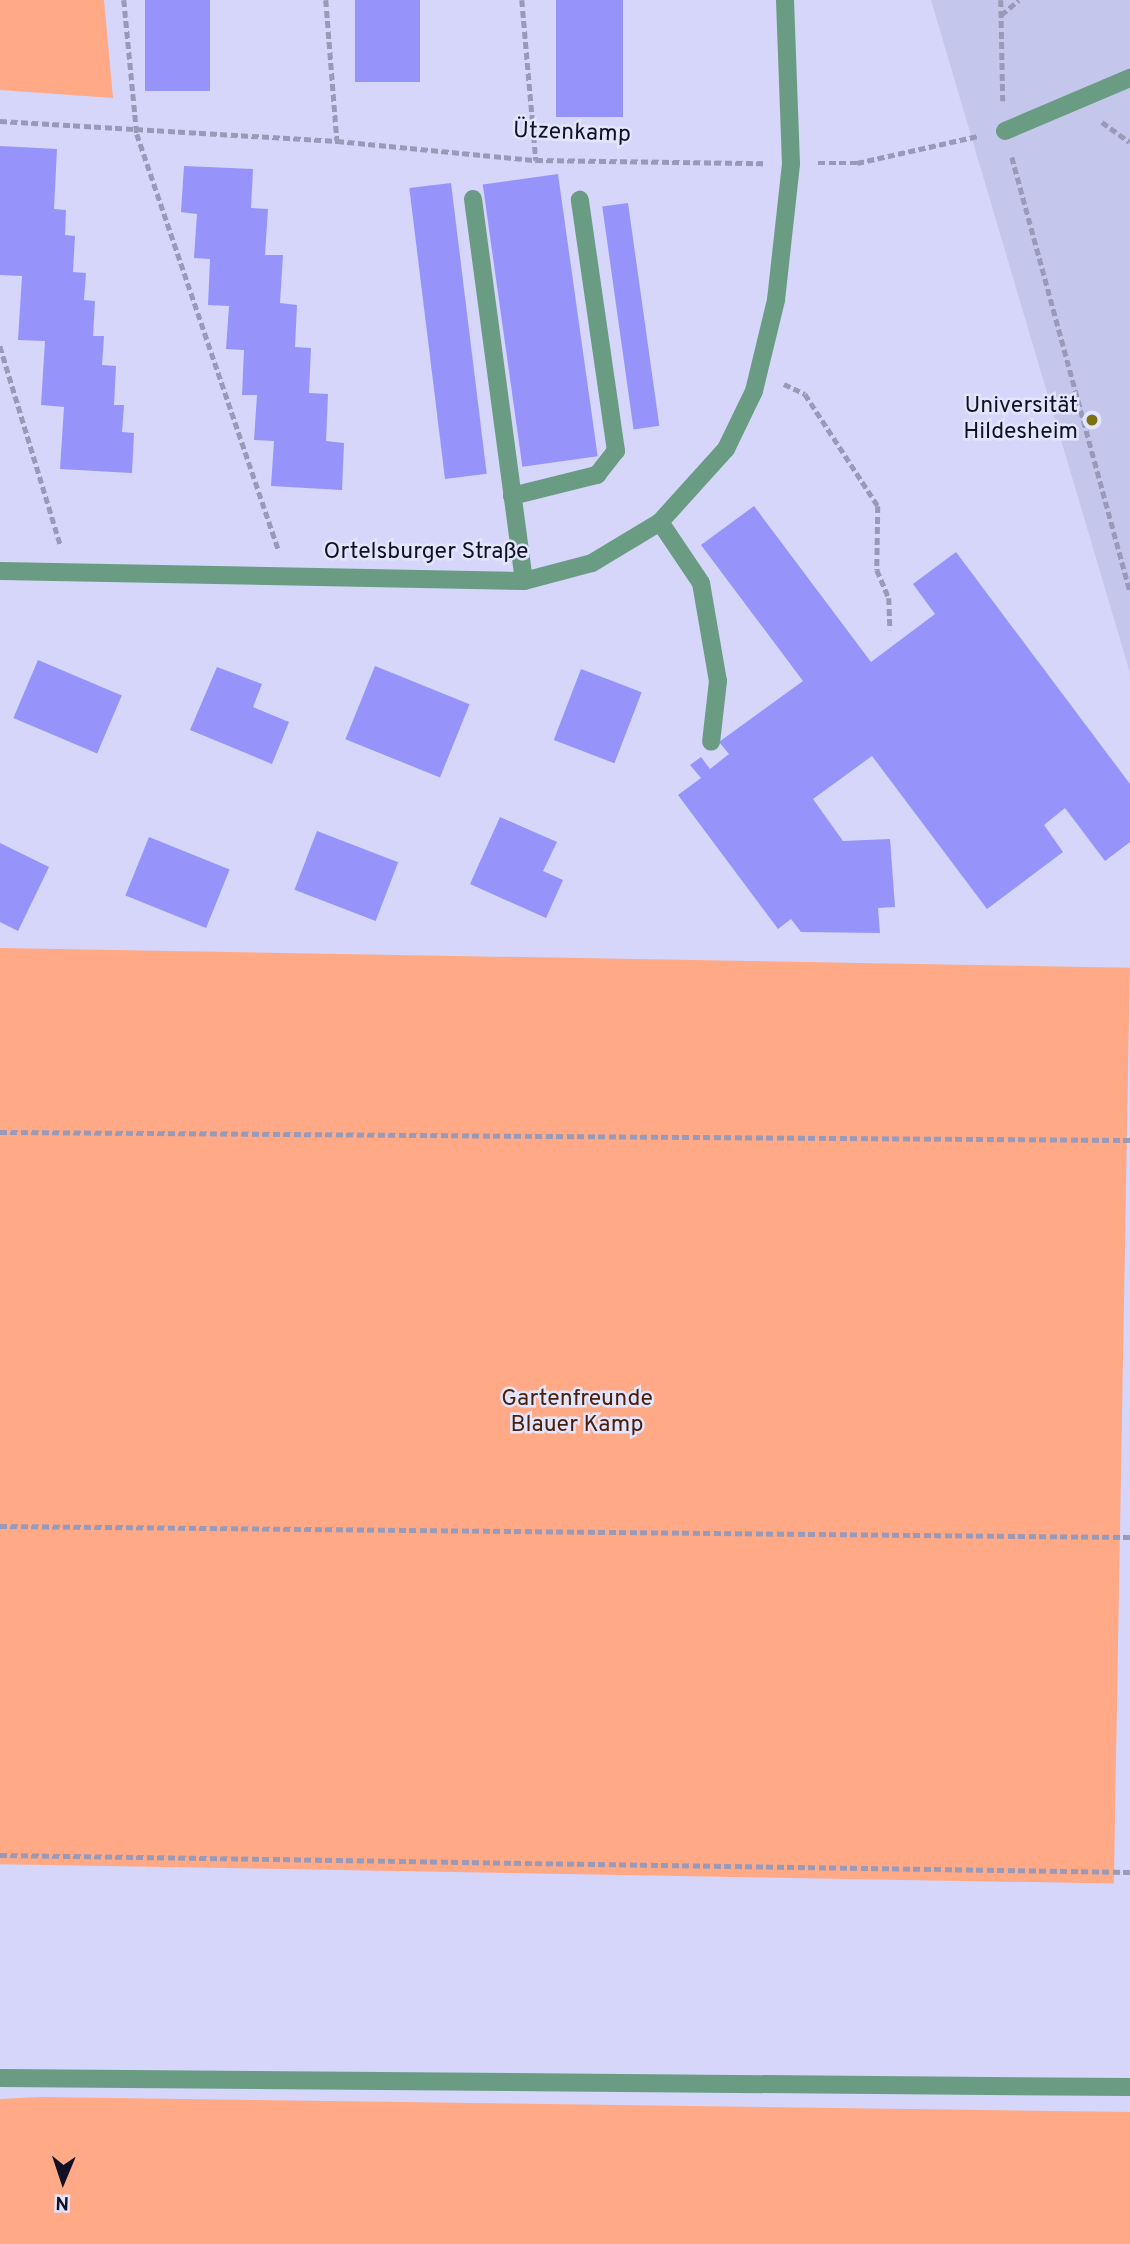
<!DOCTYPE html>
<html>
<head>
<meta charset="utf-8">
<style>
  body { margin:0 }
  #map { position:relative; width:1130px; height:2244px; overflow:hidden; background:#d5d6f9; font-family:Overpass,sans-serif }
  div>[style] { position:absolute }
  [style*='--x'] { left:calc(var(--x)*1px); top:calc(var(--y)*1px); width:calc(var(--w)*1px); rotate:calc(var(--a)*1deg) }
  .built>* { inset:0; background:#c5c6ec }
  .green>* { inset:0; background:#ffa986; transform-origin:0 0 }
  .building>* { inset:0; background:#9694fa; transform-origin:0 0 }
  .path>* { height:4.5px; margin-top:-2.25px; transform-origin:0; background:repeating-linear-gradient(90deg,#9999b8 0 7px,transparent 0 10.5px) }
  .lane>* { height:18px; margin:-9px; padding:0 9px; transform-origin:9px; border-radius:9px; background:#699c83 }
  .street>* { height:18px; margin:-9px; padding:0 9px; transform-origin:9px; border-radius:9px; background:#699c83 }
  .dots>* { width:19px; height:19px; translate:-50% -50%; box-sizing:border-box; border:4px solid #e3e5fc; border-radius:50% }
  span { translate:-50% -50%; white-space:nowrap; text-align:center; line-height:1.15; -webkit-text-stroke:5px #e3e5fc; paint-order:stroke }
  .street-label { font-size:23px; color:#111125 }
  .poi-label { font-size:23px; color:#111125 }
  .right { translate:-100% -50%; text-align:right }
  .park-label { font-size:23px; color:#4a200d }
  .north { position:absolute; left:28px; top:2146px; width:70px; height:70px; -webkit-text-stroke:5px #e3e5fc; paint-order:stroke; rotate:182deg; font-size:19px; font-weight:700; line-height:28px; text-align:center; color:#111125 }
  .north::after { content:''; display:block; margin:auto; width:24px; height:32px; background:#111125; clip-path:polygon(50% 0,100% 100%,50% 72%,0 100%) }
</style>
</head>
<body>
<div id="map">
  <div class="built">
    <div style="clip-path:polygon(931px 0,1130px 0,1130px 673px,980px 166px)"></div>
  </div>
  <div class="green">
    <div style="clip-path:polygon(0 0,104px 0,113px 98px,0 90px)"></div>
    <div style="left:0;top:948px;width:1130px;height:916px;rotate:1deg"></div>
    <div style="clip-path:polygon(41px 2097px,1130px 2112px,1130px 2244px,0 2244px,0 2099px)"></div>
  </div>
  <div class="building">
    <div style="left:145px;top:0;width:65px;height:91px"></div>
    <div style="left:355px;top:0;width:65px;height:82px"></div>
    <div style="left:556px;top:0;width:67px;height:117px"></div>
    <div style="clip-path:polygon(0 146px,57px 149px,54px 209px,66px 210px,65px 235px,75px 236px,73px 272px,86px 273px,84px 300px,95px 301px,93px 336px,104px 336px,102px 365px,116px 366px,114px 405px,124px 405px,122px 432px,134px 433px,132px 473px,60px 469px,64px 407px,41px 405px,45px 341px,18px 340px,22px 276px,0 275px)"></div>
    <div style="clip-path:polygon(184px 166px,253px 169px,251px 208px,268px 209px,265px 255px,283px 255px,280px 303px,297px 305px,295px 347px,311px 348px,309px 393px,328px 394px,326px 441px,344px 443px,342px 490px,271px 486px,274px 441px,254px 440px,257px 395px,242px 395px,244px 350px,226px 349px,229px 306px,208px 305px,210px 259px,194px 258px,197px 214px,181px 212px)"></div>
    <div style="left:558px;top:174px;width:285px;height:76px;rotate:82deg"></div>
    <div style="left:451px;top:183px;width:293px;height:42px;rotate:83deg"></div>
    <div style="left:628px;top:203px;width:225px;height:26px;rotate:82deg"></div>
    <div style="clip-path:polygon(754px 506px,871px 662px,935px 614px,913px 584px,956px 552px,1130px 784px,1130px 842px,1105px 861px,1065px 808px,1044px 825px,1063px 852px,987px 909px,872px 756px,813px 799px,843px 841px,890px 839px,895px 907px,878px 908px,880px 933px,801px 932px,791px 919px,778px 929px,678px 795px,701px 778px,690px 765px,701px 757px,710px 769px,729px 754px,719px 742px,803px 681px,701px 545px)"></div>
    <div style="left:38px;top:660px;width:91px;height:63px;rotate:23deg"></div>
    <div style="left:375px;top:666px;width:102px;height:79px;rotate:22deg"></div>
    <div style="clip-path:polygon(217px 667px,262px 684px,253px 707px,289px 722px,272px 764px,190px 730px)"></div>
    <div style="left:581px;top:669px;width:65px;height:76px;rotate:21deg"></div>
    <div style="clip-path:polygon(500px 817px,557px 842px,543px 871px,563px 880px,546px 918px,470px 884px)"></div>
    <div style="left:317px;top:831px;width:87px;height:63px;rotate:21deg"></div>
    <div style="left:149px;top:837px;width:87px;height:63px;rotate:22deg"></div>
    <div style="clip-path:polygon(0 843px,49px 867px,18px 931px,0 922px)"></div>
  </div>
  <div class="path">
    <div style="--x:124;--y:0;--w:135;--a:84.5"></div>
    <div style="--x:137;--y:134;--w:438;--a:71.2"></div>
    <div style="--x:326;--y:0;--w:141;--a:85.5"></div>
    <div style="--x:522;--y:0;--w:161;--a:85"></div>
    <div style="--x:1001;--y:0;--w:101;--a:88.9"></div>
    <div style="--x:1001;--y:15;--w:23;--a:-40"></div>
    <div style="--x:0;--y:121;--w:338;--a:3.4"></div>
    <div style="--x:337;--y:141;--w:200;--a:5.5"></div>
    <div style="--x:536;--y:160;--w:228;--a:0.8"></div>
    <div style="--x:1102;--y:122;--w:34;--a:36"></div>
    <div style="--x:1012;--y:157;--w:450;--a:74.8"></div>
    <div style="--x:818;--y:163;--w:39;--a:0"></div>
    <div style="--x:857;--y:163;--w:124;--a:-12.6"></div>
    <div style="--x:0;--y:346;--w:207;--a:73.1"></div>
    <div style="--x:784;--y:384;--w:23;--a:25"></div>
    <div style="--x:805;--y:394;--w:134;--a:56.9"></div>
    <div style="--x:878;--y:506;--w:64;--a:90.9"></div>
    <div style="--x:877;--y:570;--w:30;--a:67"></div>
    <div style="--x:889;--y:598;--w:32;--a:88"></div>
    <div style="--x:0;--y:1132;--w:1130;--a:0.41"></div>
    <div style="--x:0;--y:1526;--w:1130;--a:0.56"></div>
    <div style="--x:0;--y:1855;--w:1130;--a:0.86"></div>
  </div>
  <div class="lane">
    <div style="--x:1005;--y:131;--w:136;--a:-23"></div>
    <div style="--x:473;--y:199;--w:385;--a:82.4"></div>
    <div style="--x:512;--y:496;--w:88;--a:-13.9"></div>
    <div style="--x:597;--y:475;--w:31;--a:-52"></div>
    <div style="--x:616;--y:451;--w:254;--a:-98.2"></div>
    <div style="--x:660;--y:522;--w:73;--a:56.1"></div>
    <div style="--x:701;--y:583;--w:99;--a:80.2"></div>
    <div style="--x:718;--y:681;--w:61;--a:96.5"></div>
  </div>
  <div class="street">
    <div style="--x:0;--y:571;--w:524;--a:1.09"></div>
    <div style="--x:524;--y:581;--w:70;--a:-14.8"></div>
    <div style="--x:592;--y:563;--w:79;--a:-31.1"></div>
    <div style="--x:660;--y:522;--w:98;--a:-47.9"></div>
    <div style="--x:726;--y:449;--w:64;--a:-64.2"></div>
    <div style="--x:754;--y:391;--w:94;--a:-76.4"></div>
    <div style="--x:776;--y:300;--w:137;--a:-83.7"></div>
    <div style="--x:791;--y:164;--w:164;--a:-92.1"></div>
    <div style="--x:0;--y:2078;--w:1130;--a:0.46"></div>
  </div>
  <div class="dots">
    <div style="left:1092px;top:420px;background:#7b7112"></div>
  </div>
  <div class="street-label">
    <span style="left:572px;top:134px;rotate:2deg">Ützenkamp</span>
    <span style="left:426px;top:553px">Ortelsburger Straße</span>
  </div>
  <div class="poi-label">
    <span class="right" style="left:1078px;top:420px">Universität<br>Hildesheim</span>
  </div>
  <div class="park-label">
    <span style="left:577px;top:1413px">Gartenfreunde<br>Blauer Kamp</span>
  </div>
  <div class="north">N</div>
</div>
</body>
</html>
